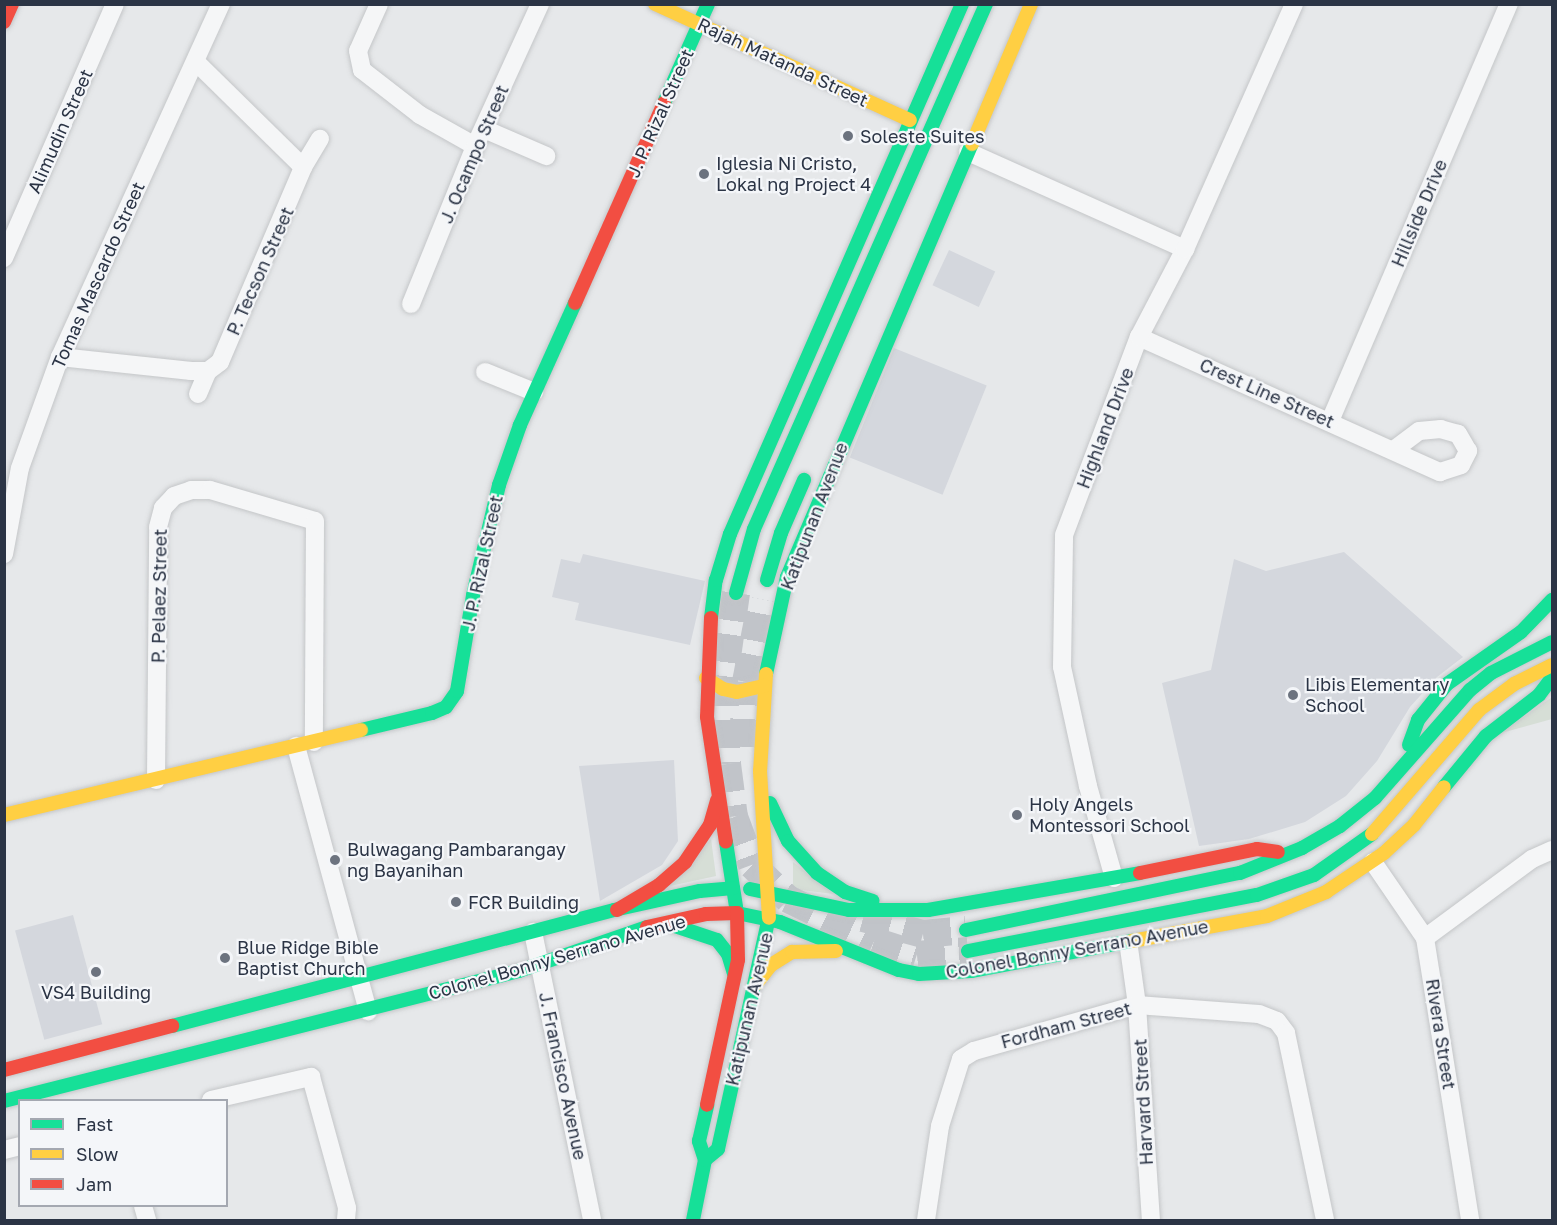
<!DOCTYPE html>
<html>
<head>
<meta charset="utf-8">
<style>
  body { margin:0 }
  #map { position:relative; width:1557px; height:1225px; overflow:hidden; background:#e6e8ea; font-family:"Golos Text",sans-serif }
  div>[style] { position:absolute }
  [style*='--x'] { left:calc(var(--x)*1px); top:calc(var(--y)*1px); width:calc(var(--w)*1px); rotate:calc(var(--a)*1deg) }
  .built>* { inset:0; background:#d4d7dd; transform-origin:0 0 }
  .green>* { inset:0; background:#d6ded6 }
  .primary-tunnel>* { height:28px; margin-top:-14px; transform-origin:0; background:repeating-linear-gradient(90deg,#c1c4c9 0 28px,transparent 0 42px) }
  .roads { filter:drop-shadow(0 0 2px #c4c6c8) drop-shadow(0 0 2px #c4c6c8) }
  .street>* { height:18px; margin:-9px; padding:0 9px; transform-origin:9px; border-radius:9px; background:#f5f6f7 }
  .fast>* { height:14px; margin:-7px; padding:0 7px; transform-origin:7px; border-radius:7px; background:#16e098 }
  .slow>* { height:14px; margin:-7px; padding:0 7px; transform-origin:7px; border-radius:7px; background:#ffcf43 }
  .jam>* { height:14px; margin:-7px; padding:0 7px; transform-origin:7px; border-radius:7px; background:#f24e42 }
  .dots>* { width:16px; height:16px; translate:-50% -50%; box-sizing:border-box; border:3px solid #f4f6f9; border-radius:50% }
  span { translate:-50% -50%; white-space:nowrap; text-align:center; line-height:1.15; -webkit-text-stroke:4.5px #f4f6f9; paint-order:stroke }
  .street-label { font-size:18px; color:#2b3445 }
  .poi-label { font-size:18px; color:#2b3445 }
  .left { translate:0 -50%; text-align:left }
  .frame { position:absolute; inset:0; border:6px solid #2b3445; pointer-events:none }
  .legend { position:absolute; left:18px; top:1099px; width:210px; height:108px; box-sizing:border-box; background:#f4f6f9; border:2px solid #a4a8b1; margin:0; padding:8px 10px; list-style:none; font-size:18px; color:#2b3445 }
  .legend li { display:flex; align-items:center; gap:12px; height:30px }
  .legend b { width:30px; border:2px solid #a4a8b1 }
</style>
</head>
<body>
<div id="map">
  <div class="built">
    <div style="left:949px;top:250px;width:51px;height:39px;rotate:25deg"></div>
    <div style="left:894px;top:348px;width:100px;height:118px;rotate:22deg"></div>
    <div style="clip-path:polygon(1344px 552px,1463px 657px,1437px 677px,1410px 707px,1377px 761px,1346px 796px,1305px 822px,1249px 839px,1199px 846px,1162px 683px,1211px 670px,1234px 559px,1266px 571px)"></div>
    <div style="clip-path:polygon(583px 554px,705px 581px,690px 645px,575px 620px,579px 603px,552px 597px,561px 559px,580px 563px)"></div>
    <div style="clip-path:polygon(674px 760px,678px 841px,662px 865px,600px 901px,579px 766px)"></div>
    <div style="left:73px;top:915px;width:113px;height:60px;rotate:75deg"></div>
  </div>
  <div class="green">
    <div style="clip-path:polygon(1552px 697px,1552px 719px,1501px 733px)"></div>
    <div style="clip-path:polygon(711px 839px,716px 876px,670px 886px)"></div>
    <div style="clip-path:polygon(793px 862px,834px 894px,793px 889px)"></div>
  </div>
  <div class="primary-tunnel">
    <div style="--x:736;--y:593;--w:86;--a:98"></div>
    <div style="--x:724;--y:678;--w:86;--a:88"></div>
    <div style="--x:727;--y:764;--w:53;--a:82.5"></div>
    <div style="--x:734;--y:817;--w:51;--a:69.4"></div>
    <div style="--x:752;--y:865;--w:50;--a:43.4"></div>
    <div style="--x:788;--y:899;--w:96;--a:26"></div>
    <div style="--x:874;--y:941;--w:45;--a:18"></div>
    <div style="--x:917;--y:955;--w:51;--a:-4.5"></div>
    <div style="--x:743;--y:747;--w:65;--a:-87.4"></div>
    <div style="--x:746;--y:682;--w:84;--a:-79"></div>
    <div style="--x:863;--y:918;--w:62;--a:14.9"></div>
    <div style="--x:923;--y:934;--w:43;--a:-5.3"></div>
  </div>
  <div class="roads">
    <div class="street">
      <div style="--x:379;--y:4;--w:51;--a:114.1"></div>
      <div style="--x:358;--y:51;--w:19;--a:78"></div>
      <div style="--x:362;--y:70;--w:73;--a:37.8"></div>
      <div style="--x:420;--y:115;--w:63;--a:29.4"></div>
      <div style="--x:196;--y:62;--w:150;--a:44.5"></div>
      <div style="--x:484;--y:129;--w:68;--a:23.5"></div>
      <div style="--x:968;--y:152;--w:238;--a:24.1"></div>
      <div style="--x:4;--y:258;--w:277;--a:-66.4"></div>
      <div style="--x:411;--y:304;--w:170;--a:-67.9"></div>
      <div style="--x:475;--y:146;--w:156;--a:-65.4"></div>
      <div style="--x:1139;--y:337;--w:330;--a:24.2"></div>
      <div style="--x:1440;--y:472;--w:22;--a:-18"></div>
      <div style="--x:1461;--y:465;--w:16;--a:-63"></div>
      <div style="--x:1468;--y:451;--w:20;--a:-120"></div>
      <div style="--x:1458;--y:434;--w:18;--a:-164"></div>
      <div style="--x:1441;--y:429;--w:22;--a:175"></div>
      <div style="--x:1419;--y:431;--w:30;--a:143"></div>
      <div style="--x:60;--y:357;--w:132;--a:6.1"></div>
      <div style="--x:191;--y:371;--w:17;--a:0"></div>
      <div style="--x:208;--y:371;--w:15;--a:-37"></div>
      <div style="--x:220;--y:362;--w:212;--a:-66.9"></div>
      <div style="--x:303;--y:167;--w:33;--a:-59"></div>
      <div style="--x:485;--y:372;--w:53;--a:22.2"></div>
      <div style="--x:198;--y:394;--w:25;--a:-67"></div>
      <div style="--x:1330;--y:421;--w:454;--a:-66.8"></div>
      <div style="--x:4;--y:554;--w:87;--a:-79.5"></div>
      <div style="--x:20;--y:468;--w:118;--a:-70.2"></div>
      <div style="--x:60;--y:357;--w:388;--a:-65.5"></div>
      <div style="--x:296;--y:746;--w:275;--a:74.8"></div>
      <div style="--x:156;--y:780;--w:253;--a:-89.5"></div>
      <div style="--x:158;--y:527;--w:20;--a:-75"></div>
      <div style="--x:163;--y:508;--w:16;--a:-47"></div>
      <div style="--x:174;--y:496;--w:18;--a:-19"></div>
      <div style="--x:191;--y:490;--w:19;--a:0"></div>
      <div style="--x:210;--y:490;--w:109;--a:16.4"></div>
      <div style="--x:315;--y:521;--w:221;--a:90.3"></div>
      <div style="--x:1373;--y:862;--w:92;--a:55.6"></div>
      <div style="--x:1425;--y:938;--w:286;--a:80.9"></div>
      <div style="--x:1114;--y:878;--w:96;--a:-105.8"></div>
      <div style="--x:1088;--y:786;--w:122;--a:-102.3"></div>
      <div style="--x:1062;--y:667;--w:132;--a:-89.1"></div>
      <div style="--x:1064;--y:535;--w:212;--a:-69.3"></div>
      <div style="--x:1139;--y:337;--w:99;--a:-62.4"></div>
      <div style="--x:1185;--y:249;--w:268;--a:-66"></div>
      <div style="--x:533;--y:932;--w:294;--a:78.4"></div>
      <div style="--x:1425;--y:938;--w:133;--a:-36.4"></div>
      <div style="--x:1532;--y:859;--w:22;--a:-24"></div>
      <div style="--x:1129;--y:948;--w:58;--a:82"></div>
      <div style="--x:1137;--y:1005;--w:215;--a:86.3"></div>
      <div style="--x:211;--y:1100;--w:103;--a:-13"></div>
      <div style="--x:311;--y:1077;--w:136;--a:74.6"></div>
      <div style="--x:347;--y:1208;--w:12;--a:95"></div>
      <div style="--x:4;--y:1150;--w:16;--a:-14"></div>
      <div style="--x:143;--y:1206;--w:15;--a:74"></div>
      <div style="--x:926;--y:1220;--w:95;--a:-81.5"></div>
      <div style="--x:940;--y:1126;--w:70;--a:-72.6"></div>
      <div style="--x:961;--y:1059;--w:15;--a:-32"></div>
      <div style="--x:974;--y:1051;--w:169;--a:-15.8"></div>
      <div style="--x:1137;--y:1005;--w:122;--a:4.2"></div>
      <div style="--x:1259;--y:1014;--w:19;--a:21"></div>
      <div style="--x:1277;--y:1021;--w:15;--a:53"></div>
      <div style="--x:1286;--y:1033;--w:191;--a:78.2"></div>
    </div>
    <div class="fast">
      <div style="--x:664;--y:103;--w:108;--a:-66"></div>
      <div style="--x:767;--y:580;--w:49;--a:-73.4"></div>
      <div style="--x:781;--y:533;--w:58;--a:-66.5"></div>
      <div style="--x:736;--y:593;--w:66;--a:-74.3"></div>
      <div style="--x:754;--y:529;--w:574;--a:-66.16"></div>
      <div style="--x:711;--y:618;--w:38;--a:-83"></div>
      <div style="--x:716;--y:580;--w:48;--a:-73.1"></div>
      <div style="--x:730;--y:534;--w:579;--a:-66.36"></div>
      <div style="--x:766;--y:674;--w:99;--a:-77.8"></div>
      <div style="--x:787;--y:577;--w:471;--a:-66.9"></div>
      <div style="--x:361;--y:730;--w:73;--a:-13.5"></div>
      <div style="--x:432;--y:713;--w:15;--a:-23"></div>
      <div style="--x:446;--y:707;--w:19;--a:-55"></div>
      <div style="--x:457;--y:691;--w:97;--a:-80.5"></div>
      <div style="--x:473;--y:595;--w:113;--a:-76.7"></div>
      <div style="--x:499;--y:485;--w:64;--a:-70.7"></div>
      <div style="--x:520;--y:425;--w:134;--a:-65.7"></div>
      <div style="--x:1409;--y:745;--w:27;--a:-70"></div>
      <div style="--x:1418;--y:720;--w:46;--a:-51.1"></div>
      <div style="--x:1447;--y:684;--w:90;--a:-35.1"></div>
      <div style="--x:1521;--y:632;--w:45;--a:-45.9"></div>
      <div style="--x:1444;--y:787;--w:66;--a:-50.5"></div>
      <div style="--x:1486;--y:736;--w:67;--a:-37.7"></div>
      <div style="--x:1539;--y:695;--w:21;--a:-53"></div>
      <div style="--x:770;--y:803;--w:42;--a:64.7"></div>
      <div style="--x:788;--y:841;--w:43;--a:47.8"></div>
      <div style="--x:817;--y:873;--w:34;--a:34"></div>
      <div style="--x:845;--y:892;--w:29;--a:18"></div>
      <div style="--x:726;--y:842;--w:72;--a:81.2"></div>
      <div style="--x:737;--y:913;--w:44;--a:11.8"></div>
      <div style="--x:780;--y:922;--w:128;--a:22"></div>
      <div style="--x:899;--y:970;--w:20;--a:11"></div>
      <div style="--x:919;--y:974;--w:52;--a:-3.3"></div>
      <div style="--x:971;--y:971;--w:164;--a:-10.6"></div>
      <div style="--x:750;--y:889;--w:101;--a:12"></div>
      <div style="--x:849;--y:910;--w:79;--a:0"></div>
      <div style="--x:928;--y:910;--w:215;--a:-9.9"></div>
      <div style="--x:672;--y:925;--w:47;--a:18.4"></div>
      <div style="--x:717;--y:940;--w:18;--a:52"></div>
      <div style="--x:728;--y:954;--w:21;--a:73"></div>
      <div style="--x:966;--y:930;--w:280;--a:-11.8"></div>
      <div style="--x:1240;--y:873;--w:67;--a:-22"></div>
      <div style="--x:1302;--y:848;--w:44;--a:-30.1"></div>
      <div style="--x:1340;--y:826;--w:45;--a:-38.7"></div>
      <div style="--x:1375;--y:798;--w:144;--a:-48.7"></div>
      <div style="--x:1470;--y:690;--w:27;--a:-39"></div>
      <div style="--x:1491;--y:673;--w:68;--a:-26.9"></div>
      <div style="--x:968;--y:951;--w:294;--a:-11"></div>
      <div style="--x:1257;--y:895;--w:60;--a:-19.3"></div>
      <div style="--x:1314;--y:875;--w:71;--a:-35.3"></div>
      <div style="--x:172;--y:1026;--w:457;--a:-14.7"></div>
      <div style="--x:614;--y:910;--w:88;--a:-12.5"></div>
      <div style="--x:700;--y:891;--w:33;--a:-5"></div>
      <div style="--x:4;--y:1101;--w:531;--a:-14.17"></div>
      <div style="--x:519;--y:971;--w:135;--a:-19"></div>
      <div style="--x:705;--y:1160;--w:17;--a:-40"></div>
      <div style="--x:718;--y:1149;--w:237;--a:-77.6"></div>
      <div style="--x:693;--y:1220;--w:61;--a:-78.7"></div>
      <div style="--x:705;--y:1160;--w:20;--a:-108"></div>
      <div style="--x:699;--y:1141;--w:37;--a:-77"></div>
    </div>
    <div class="slow">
      <div style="--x:655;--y:4;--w:280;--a:24.5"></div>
      <div style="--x:972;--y:144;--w:152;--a:-67.1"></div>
      <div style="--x:766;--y:674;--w:97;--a:93.5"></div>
      <div style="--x:760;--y:771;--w:147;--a:86.5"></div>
      <div style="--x:706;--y:678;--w:20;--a:33"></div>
      <div style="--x:723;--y:689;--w:14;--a:12"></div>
      <div style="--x:737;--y:692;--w:28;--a:-13"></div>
      <div style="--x:4;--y:815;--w:367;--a:-13.4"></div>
      <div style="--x:1372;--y:834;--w:164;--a:-49.2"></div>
      <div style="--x:1479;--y:710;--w:44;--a:-36.6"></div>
      <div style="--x:1514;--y:684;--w:42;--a:-26.6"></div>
      <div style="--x:1132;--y:941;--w:137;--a:-10.5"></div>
      <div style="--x:1267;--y:916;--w:64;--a:-22.1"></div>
      <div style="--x:1326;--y:892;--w:70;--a:-33.9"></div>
      <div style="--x:1384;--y:853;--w:41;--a:-43"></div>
      <div style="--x:1414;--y:825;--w:48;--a:-51.7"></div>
      <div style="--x:756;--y:984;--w:24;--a:-52"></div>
      <div style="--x:771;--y:965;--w:25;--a:-32"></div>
      <div style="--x:792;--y:952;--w:44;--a:-1.3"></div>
    </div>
    <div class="jam">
      <div style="--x:4;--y:22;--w:20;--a:-66"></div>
      <div style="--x:575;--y:303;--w:219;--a:-66"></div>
      <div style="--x:711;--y:618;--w:99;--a:92.3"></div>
      <div style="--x:707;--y:717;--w:126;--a:81.4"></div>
      <div style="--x:1140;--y:873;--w:119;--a:-11.6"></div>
      <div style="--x:1257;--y:849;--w:21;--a:8"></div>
      <div style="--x:617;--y:910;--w:49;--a:-30.8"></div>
      <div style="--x:659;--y:885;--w:35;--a:-41"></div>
      <div style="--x:685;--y:862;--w:45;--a:-56"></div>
      <div style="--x:710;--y:825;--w:26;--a:-74"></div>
      <div style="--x:647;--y:927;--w:60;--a:-12.4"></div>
      <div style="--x:706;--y:914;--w:31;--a:-2"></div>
      <div style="--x:737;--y:913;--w:47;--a:88.8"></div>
      <div style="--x:738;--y:960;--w:148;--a:102.1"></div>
      <div style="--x:4;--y:1070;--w:174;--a:-14.7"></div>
    </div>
  </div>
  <div class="dots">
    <div style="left:848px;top:136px;background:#6c737f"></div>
    <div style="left:704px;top:174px;background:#6c737f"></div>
    <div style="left:1293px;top:695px;background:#6c737f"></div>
    <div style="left:1017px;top:815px;background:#6c737f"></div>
    <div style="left:335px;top:860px;background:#6c737f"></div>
    <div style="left:456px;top:902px;background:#6c737f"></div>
    <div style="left:225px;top:958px;background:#6c737f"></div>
    <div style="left:96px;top:972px;background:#6c737f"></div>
  </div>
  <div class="street-label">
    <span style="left:783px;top:62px;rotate:25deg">Rajah Matanda Street</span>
    <span style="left:660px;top:113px;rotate:-66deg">J. P. Rizal Street</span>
    <span style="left:60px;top:131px;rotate:-66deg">Alimudin Street</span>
    <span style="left:474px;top:154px;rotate:-67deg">J. Ocampo Street</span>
    <span style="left:1419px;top:213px;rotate:-67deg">Hillside Drive</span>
    <span style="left:260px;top:271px;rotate:-66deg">P. Tecson Street</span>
    <span style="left:98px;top:275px;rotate:-66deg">Tomas Mascardo Street</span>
    <span style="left:1267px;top:393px;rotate:24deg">Crest Line Street</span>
    <span style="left:1105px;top:428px;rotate:-69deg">Highland Drive</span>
    <span style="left:814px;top:516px;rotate:-69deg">Katipunan Avenue</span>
    <span style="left:482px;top:563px;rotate:-78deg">J. P. Rizal Street</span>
    <span style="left:159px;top:596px;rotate:-89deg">P. Pelaez Street</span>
    <span style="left:1077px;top:949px;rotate:-10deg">Colonel Bonny Serrano Avenue</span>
    <span style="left:557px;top:957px;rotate:-16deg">Colonel Bonny Serrano Avenue</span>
    <span style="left:749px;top:1009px;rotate:-77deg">Katipunan Avenue</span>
    <span style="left:1066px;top:1025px;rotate:-15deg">Fordham Street</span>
    <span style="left:1441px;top:1034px;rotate:81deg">Rivera Street</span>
    <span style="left:563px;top:1076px;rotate:78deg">J. Francisco Avenue</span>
    <span style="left:1143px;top:1102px;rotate:-93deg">Harvard Street</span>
  </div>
  <div class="poi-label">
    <span class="left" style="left:860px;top:136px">Soleste Suites</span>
    <span class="left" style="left:716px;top:174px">Iglesia Ni Cristo,<br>Lokal ng Project 4</span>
    <span class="left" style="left:1305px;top:695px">Libis Elementary<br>School</span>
    <span class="left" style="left:1029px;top:815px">Holy Angels<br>Montessori School</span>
    <span class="left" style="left:347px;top:860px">Bulwagang Pambarangay<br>ng Bayanihan</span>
    <span class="left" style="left:468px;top:902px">FCR Building</span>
    <span class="left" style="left:237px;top:958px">Blue Ridge Bible<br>Baptist Church</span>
    <span style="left:96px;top:992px">VS4 Building</span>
  </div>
  <div class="frame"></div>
  <ul class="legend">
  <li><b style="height:8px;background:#16e098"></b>Fast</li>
  <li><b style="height:8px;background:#ffcf43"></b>Slow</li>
  <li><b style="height:8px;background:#f24e42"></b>Jam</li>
  </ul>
</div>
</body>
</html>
